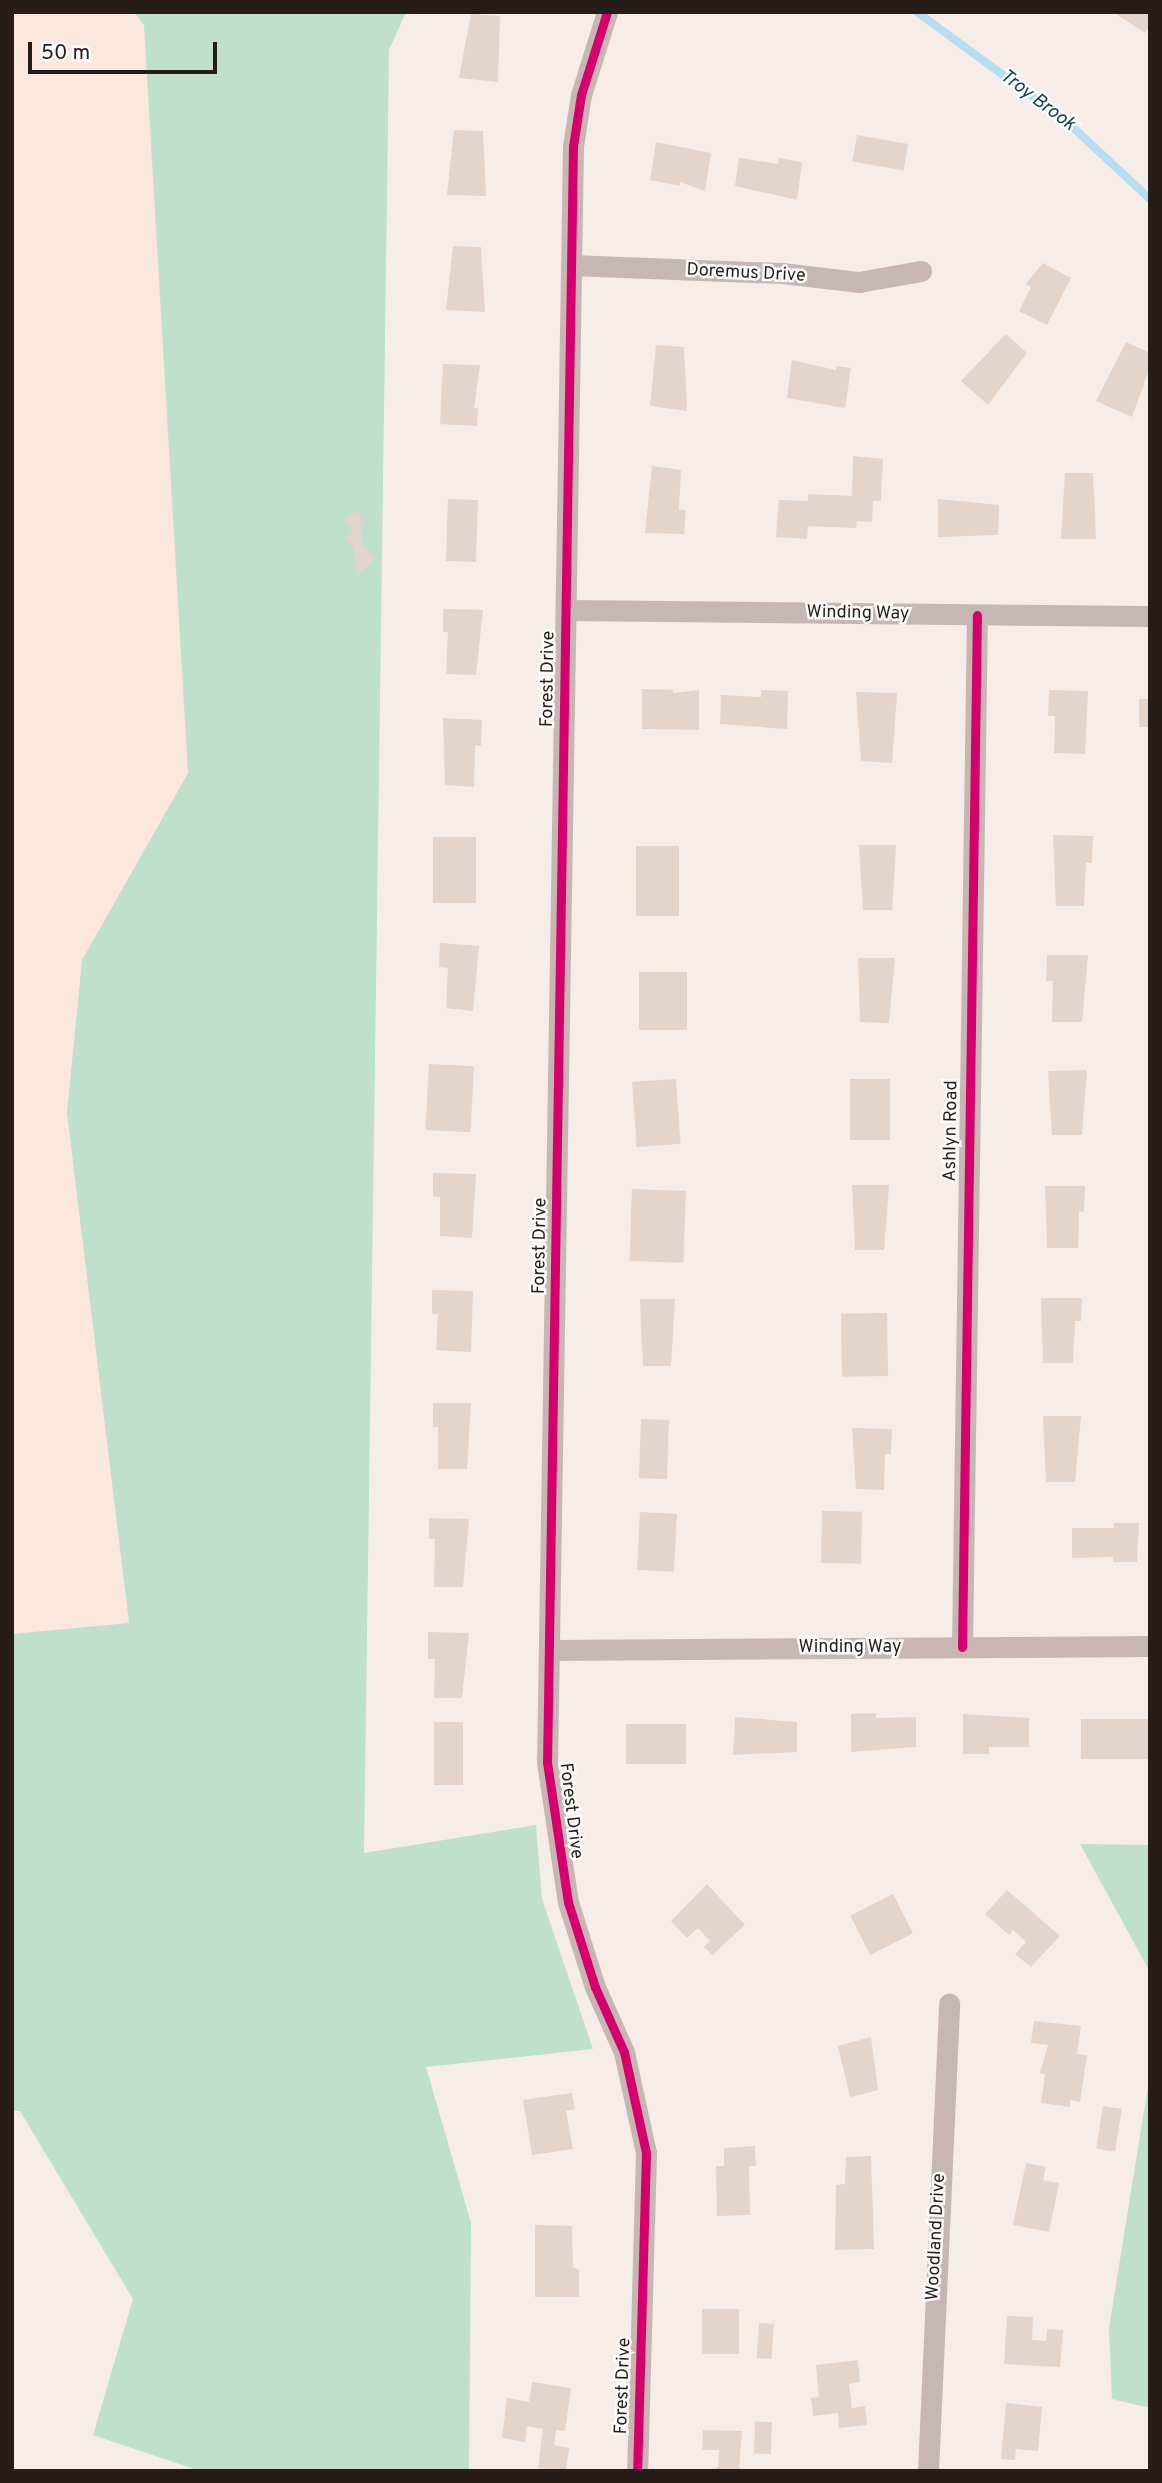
<!DOCTYPE html>
<html>
<head>
<meta charset="utf-8">
<style>
  body { margin:0 }
  #map { position:relative; width:1162px; height:2483px; overflow:hidden; background:#f6ede8; font-family:Overpass,sans-serif }
  div>[style] { position:absolute }
  [style*='--x'] { left:calc(var(--x)*1px); top:calc(var(--y)*1px); width:calc(var(--w)*1px); rotate:calc(var(--a)*1deg) }
  .built>* { inset:0; background:#fbe7dc }
  .green>* { inset:0; background:#bee0cd }
  .stream>* { height:8px; margin:-4px; padding:0 4px; transform-origin:4px; border-radius:4px; background:#b5def2 }
  .building>* { inset:0; background:#e3d4cc; transform-origin:0 0 }
  .street>* { height:21px; margin:-10.5px; padding:0 10.5px; transform-origin:10.5px; border-radius:10.5px; background:#c6b7b4 }
  .cycleway>* { height:9px; margin:-4.5px; padding:0 4.5px; transform-origin:4.5px; border-radius:4.5px; background:#d6006c }
  span { translate:-50% -50%; white-space:nowrap; text-align:center; line-height:1.15; -webkit-text-stroke:5px #fcfcfc; paint-order:stroke }
  .street-label { font-size:18px; color:#271d18 }
  .water-label { font-size:19px; color:#0f4257; font-style:italic }
  .frame { position:absolute; inset:0; border:14px solid #271d18; pointer-events:none }
  .scale { position:absolute; left:28px; top:42px; width:189px; height:32px; box-sizing:border-box; border:4px solid #271d18; border-top:0; padding-left:9px; font-size:21px; line-height:24px; white-space:nowrap; color:#271d18; -webkit-text-stroke:5px #fcfcfc; paint-order:stroke }
</style>
</head>
<body>
<div id="map">
  <div class="built">
    <div style="clip-path:polygon(17px 12px,134px 12px,144px 25px,188px 773px,82px 960px,67px 1113px,129px 1623px,12px 1634px,12px 15px)"></div>
  </div>
  <div class="green">
    <div style="clip-path:polygon(134px 12px,406px 12px,389px 50px,364px 1853px,536px 1825px,542px 1899px,593px 2049px,426px 2067px,471px 2223px,469px 2471px,200px 2471px,93px 2435px,133px 2299px,20px 2111px,12px 2111px,12px 1634px,129px 1623px,67px 1113px,82px 960px,188px 773px,144px 25px)"></div>
    <div style="clip-path:polygon(1080px 1844px,1150px 1845px,1150px 1972px)"></div>
    <div style="clip-path:polygon(1150px 2074px,1150px 2408px,1112px 2399px,1109px 2328px)"></div>
  </div>
  <div class="stream">
    <div style="--x:917;--y:12;--w:185;--a:36.2"></div>
    <div style="--x:1066;--y:121;--w:115;--a:42.9"></div>
  </div>
  <div class="building">
    <div style="clip-path:polygon(1113px 12px,1150px 12px,1150px 26px,1145px 33px)"></div>
    <div style="clip-path:polygon(471px 14px,500px 16px,498px 82px,459px 78px)"></div>
    <div style="clip-path:polygon(454px 130px,483px 131px,486px 196px,447px 195px)"></div>
    <div style="left:857px;top:135px;width:52px;height:27px;rotate:10deg"></div>
    <div style="clip-path:polygon(656px 142px,711px 153px,705px 191px,680px 182px,680px 186px,650px 180px)"></div>
    <div style="clip-path:polygon(739px 158px,778px 164px,779px 158px,802px 162px,797px 200px,735px 186px)"></div>
    <div style="clip-path:polygon(453px 246px,481px 247px,485px 312px,446px 310px)"></div>
    <div style="clip-path:polygon(1043px 263px,1071px 278px,1047px 325px,1019px 311px,1031px 287px,1026px 284px)"></div>
    <div style="clip-path:polygon(1006px 334px,1027px 353px,988px 405px,961px 381px)"></div>
    <div style="clip-path:polygon(1126px 342px,1150px 353px,1150px 367px,1132px 417px,1096px 401px)"></div>
    <div style="clip-path:polygon(656px 345px,684px 347px,687px 411px,650px 406px)"></div>
    <div style="clip-path:polygon(792px 360px,836px 370px,837px 366px,851px 368px,845px 408px,787px 398px)"></div>
    <div style="clip-path:polygon(443px 364px,480px 365px,474px 408px,478px 408px,477px 426px,440px 424px)"></div>
    <div style="clip-path:polygon(853px 456px,883px 459px,881px 501px,873px 501px,872px 522px,857px 521px,856px 528px,808px 526px,807px 539px,776px 537px,779px 500px,808px 501px,808px 494px,852px 496px)"></div>
    <div style="clip-path:polygon(652px 466px,681px 470px,679px 510px,686px 510px,684px 534px,645px 533px)"></div>
    <div style="clip-path:polygon(1065px 473px,1093px 473px,1096px 539px,1061px 539px)"></div>
    <div style="left:448px;top:499px;width:30px;height:62px;rotate:2deg"></div>
    <div style="clip-path:polygon(938px 499px,999px 505px,998px 535px,938px 537px)"></div>
    <div style="clip-path:polygon(356px 511px,364px 520px,360px 524px,363px 545px,375px 559px,357px 575px,354px 548px,346px 537px,353px 531px,344px 521px)"></div>
    <div style="clip-path:polygon(443px 609px,483px 610px,476px 675px,446px 674px,448px 632px,443px 632px)"></div>
    <div style="clip-path:polygon(642px 689px,673px 690px,673px 693px,699px 690px,699px 730px,642px 729px)"></div>
    <div style="clip-path:polygon(761px 690px,788px 691px,787px 729px,720px 724px,721px 695px,761px 697px)"></div>
    <div style="clip-path:polygon(1049px 690px,1088px 691px,1085px 754px,1054px 753px,1055px 716px,1048px 716px)"></div>
    <div style="clip-path:polygon(856px 692px,897px 693px,892px 763px,861px 761px)"></div>
    <div style="left:1139px;top:699px;width:11px;height:28px"></div>
    <div style="clip-path:polygon(443px 718px,482px 720px,481px 746px,475px 745px,474px 787px,445px 785px)"></div>
    <div style="clip-path:polygon(1053px 835px,1093px 836px,1092px 863px,1086px 863px,1084px 906px,1056px 906px)"></div>
    <div style="left:433px;top:837px;width:43px;height:66px"></div>
    <div style="clip-path:polygon(859px 845px,896px 845px,892px 910px,863px 910px)"></div>
    <div style="left:679px;top:846px;width:70px;height:43px;rotate:90deg"></div>
    <div style="clip-path:polygon(440px 943px,479px 946px,473px 1011px,446px 1008px,448px 968px,439px 967px)"></div>
    <div style="clip-path:polygon(1047px 955px,1088px 955px,1082px 1022px,1052px 1022px,1053px 981px,1046px 981px)"></div>
    <div style="clip-path:polygon(858px 958px,895px 958px,889px 1023px,860px 1022px)"></div>
    <div style="left:639px;top:972px;width:48px;height:58px"></div>
    <div style="left:429px;top:1064px;width:45px;height:66px;rotate:3deg"></div>
    <div style="clip-path:polygon(1087px 1070px,1082px 1135px,1052px 1135px,1048px 1071px)"></div>
    <div style="left:676px;top:1079px;width:65px;height:44px;rotate:86deg"></div>
    <div style="left:850px;top:1079px;width:40px;height:61px"></div>
    <div style="clip-path:polygon(433px 1173px,476px 1174px,472px 1238px,440px 1236px,440px 1197px,433px 1196px)"></div>
    <div style="clip-path:polygon(852px 1185px,889px 1185px,884px 1250px,855px 1250px)"></div>
    <div style="clip-path:polygon(1045px 1186px,1085px 1186px,1084px 1212px,1079px 1211px,1078px 1248px,1047px 1248px)"></div>
    <div style="left:632px;top:1189px;width:54px;height:72px;rotate:2deg"></div>
    <div style="clip-path:polygon(432px 1290px,473px 1291px,471px 1352px,436px 1350px,438px 1314px,432px 1314px)"></div>
    <div style="clip-path:polygon(1041px 1298px,1082px 1298px,1081px 1321px,1075px 1321px,1073px 1363px,1043px 1363px)"></div>
    <div style="clip-path:polygon(640px 1299px,675px 1299px,671px 1366px,643px 1366px)"></div>
    <div style="left:887px;top:1313px;width:63px;height:46px;rotate:89deg"></div>
    <div style="clip-path:polygon(433px 1403px,471px 1403px,467px 1469px,438px 1469px,438px 1427px,433px 1427px)"></div>
    <div style="clip-path:polygon(1043px 1416px,1081px 1416px,1075px 1482px,1046px 1482px)"></div>
    <div style="left:641px;top:1419px;width:28px;height:59px;rotate:2deg"></div>
    <div style="clip-path:polygon(852px 1428px,892px 1429px,891px 1454px,885px 1454px,884px 1490px,856px 1489px)"></div>
    <div style="left:822px;top:1511px;width:40px;height:52px;rotate:1deg"></div>
    <div style="left:640px;top:1512px;width:37px;height:58px;rotate:3deg"></div>
    <div style="clip-path:polygon(429px 1518px,469px 1519px,463px 1587px,434px 1587px,435px 1539px,429px 1539px)"></div>
    <div style="clip-path:polygon(1114px 1523px,1139px 1523px,1137px 1562px,1113px 1562px,1113px 1557px,1072px 1558px,1072px 1528px,1114px 1528px)"></div>
    <div style="clip-path:polygon(428px 1632px,469px 1633px,462px 1698px,434px 1698px,435px 1659px,428px 1659px)"></div>
    <div style="clip-path:polygon(876px 1713px,876px 1718px,916px 1717px,916px 1747px,851px 1752px,851px 1714px)"></div>
    <div style="clip-path:polygon(963px 1714px,1029px 1718px,1029px 1747px,989px 1747px,989px 1754px,963px 1754px)"></div>
    <div style="clip-path:polygon(735px 1717px,797px 1722px,797px 1752px,733px 1755px)"></div>
    <div style="left:1081px;top:1719px;width:69px;height:40px"></div>
    <div style="left:434px;top:1722px;width:29px;height:63px"></div>
    <div style="left:626px;top:1724px;width:60px;height:40px"></div>
    <div style="clip-path:polygon(707px 1884px,745px 1925px,712px 1955px,704px 1947px,710px 1941px,698px 1928px,687px 1938px,671px 1921px)"></div>
    <div style="clip-path:polygon(1007px 1890px,1060px 1936px,1031px 1967px,1015px 1954px,1026px 1942px,1013px 1930px,1009px 1935px,985px 1914px)"></div>
    <div style="left:893px;top:1894px;width:44px;height:48px;rotate:63deg"></div>
    <div style="clip-path:polygon(1034px 2021px,1081px 2026px,1077px 2054px,1087px 2055px,1080px 2102px,1070px 2100px,1070px 2107px,1041px 2103px,1045px 2074px,1040px 2073px,1048px 2045px,1031px 2043px)"></div>
    <div style="clip-path:polygon(871px 2037px,878px 2090px,850px 2097px,838px 2046px)"></div>
    <div style="clip-path:polygon(572px 2093px,575px 2109px,566px 2111px,573px 2149px,532px 2155px,523px 2100px)"></div>
    <div style="left:1103px;top:2106px;width:19px;height:43px;rotate:9deg"></div>
    <div style="clip-path:polygon(755px 2146px,756px 2166px,749px 2166px,750px 2215px,717px 2216px,716px 2166px,724px 2166px,724px 2148px)"></div>
    <div style="clip-path:polygon(871px 2156px,874px 2249px,835px 2250px,836px 2185px,845px 2184px,846px 2157px)"></div>
    <div style="clip-path:polygon(1026px 2163px,1046px 2167px,1043px 2180px,1059px 2183px,1049px 2232px,1013px 2225px)"></div>
    <div style="clip-path:polygon(535px 2225px,572px 2226px,573px 2268px,579px 2269px,579px 2297px,535px 2297px)"></div>
    <div style="left:739px;top:2309px;width:45px;height:37px;rotate:90deg"></div>
    <div style="clip-path:polygon(1007px 2316px,1033px 2317px,1032px 2340px,1046px 2341px,1047px 2329px,1063px 2330px,1060px 2367px,1004px 2364px)"></div>
    <div style="left:759px;top:2323px;width:15px;height:35px;rotate:4deg"></div>
    <div style="clip-path:polygon(858px 2360px,860px 2382px,849px 2384px,852px 2408px,865px 2406px,867px 2425px,839px 2428px,838px 2413px,813px 2416px,811px 2398px,819px 2397px,816px 2365px)"></div>
    <div style="clip-path:polygon(532px 2382px,571px 2388px,565px 2431px,556px 2430px,554px 2445px,569px 2448px,566px 2471px,538px 2468px,543px 2429px,527px 2426px,525px 2442px,502px 2438px,507px 2398px,529px 2402px)"></div>
    <div style="clip-path:polygon(1006px 2403px,1042px 2407px,1038px 2451px,1016px 2449px,1015px 2460px,1001px 2459px)"></div>
    <div style="left:772px;top:2422px;width:32px;height:17px;rotate:92deg"></div>
    <div style="clip-path:polygon(703px 2430px,742px 2431px,739px 2471px,711px 2471px,718px 2467px,719px 2450px,702px 2450px)"></div>
  </div>
  <div class="street">
    <div style="--x:607;--y:12;--w:87;--a:107.4"></div>
    <div style="--x:581;--y:95;--w:52;--a:98.9"></div>
    <div style="--x:573;--y:146;--w:1616;--a:90.92"></div>
    <div style="--x:547;--y:1762;--w:142;--a:81.5"></div>
    <div style="--x:568;--y:1902;--w:89;--a:72.4"></div>
    <div style="--x:595;--y:1987;--w:71;--a:66"></div>
    <div style="--x:624;--y:2052;--w:103;--a:77.7"></div>
    <div style="--x:646;--y:2153;--w:318;--a:91.6"></div>
    <div style="--x:571;--y:265;--w:211;--a:2.2"></div>
    <div style="--x:782;--y:273;--w:78;--a:6.7"></div>
    <div style="--x:859;--y:282;--w:63;--a:-10.1"></div>
    <div style="--x:566;--y:610;--w:584;--a:0.59"></div>
    <div style="--x:962;--y:1647;--w:1032;--a:-89.17"></div>
    <div style="--x:550;--y:1650;--w:600;--a:-0.38"></div>
    <div style="--x:928;--y:2471;--w:468;--a:-87.4"></div>
  </div>
  <div class="cycleway">
    <div style="--x:607;--y:12;--w:87;--a:107.4"></div>
    <div style="--x:581;--y:95;--w:52;--a:98.9"></div>
    <div style="--x:573;--y:146;--w:1616;--a:90.92"></div>
    <div style="--x:547;--y:1762;--w:142;--a:81.5"></div>
    <div style="--x:568;--y:1902;--w:89;--a:72.4"></div>
    <div style="--x:595;--y:1987;--w:71;--a:66"></div>
    <div style="--x:624;--y:2052;--w:103;--a:77.7"></div>
    <div style="--x:646;--y:2153;--w:318;--a:91.6"></div>
    <div style="--x:962;--y:1647;--w:1032;--a:-89.17"></div>
  </div>
  <div class="street-label">
    <span style="left:746px;top:274px;rotate:3deg">Doremus Drive</span>
    <span style="left:858px;top:614px;rotate:1deg">Winding Way</span>
    <span style="left:549px;top:679px;rotate:-89deg">Forest Drive</span>
    <span style="left:952px;top:1131px;rotate:-89deg">Ashlyn Road</span>
    <span style="left:541px;top:1246px;rotate:-89deg">Forest Drive</span>
    <span style="left:850px;top:1648px">Winding Way</span>
    <span style="left:570px;top:1811px;rotate:83deg">Forest Drive</span>
    <span style="left:937px;top:2237px;rotate:-87deg">Woodland Drive</span>
    <span style="left:624px;top:2386px;rotate:-88deg">Forest Drive</span>
  </div>
  <div class="water-label">
    <span style="left:1037px;top:101px;rotate:37deg">Troy Brook</span>
  </div>
  <div class="frame"></div>
  <div class="scale">50 m</div>
</div>
</body>
</html>
